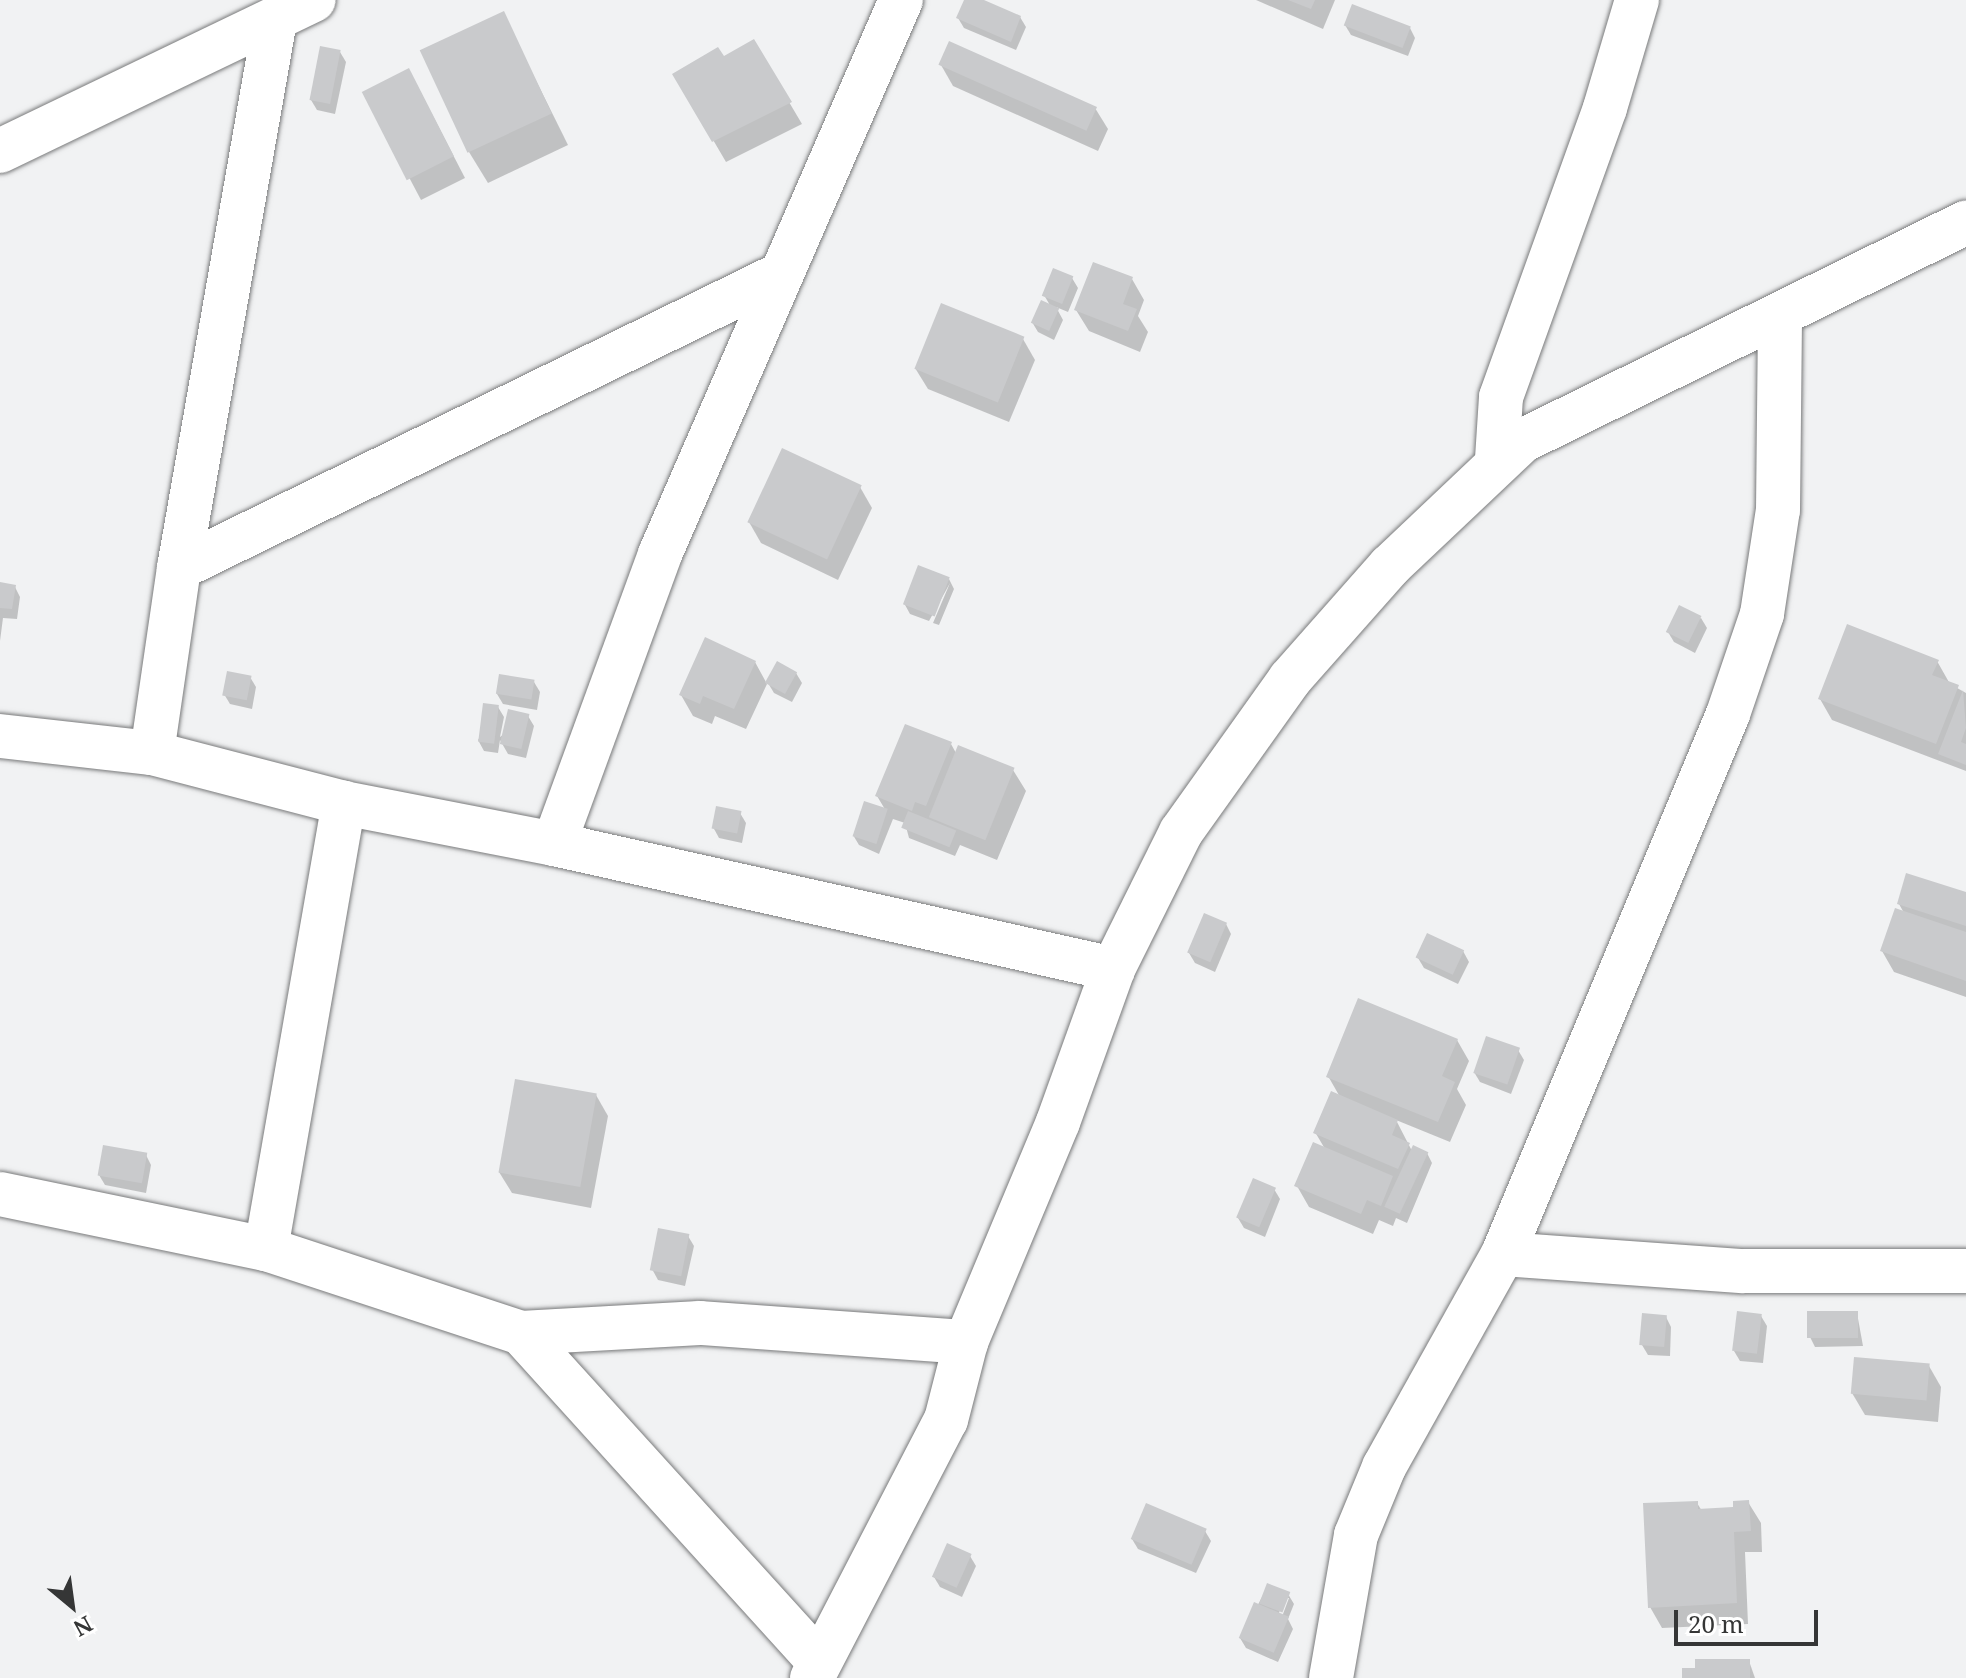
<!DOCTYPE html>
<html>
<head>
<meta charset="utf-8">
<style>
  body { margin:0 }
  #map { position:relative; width:1966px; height:1678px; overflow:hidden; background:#f1f2f3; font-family:"Noto Serif",serif }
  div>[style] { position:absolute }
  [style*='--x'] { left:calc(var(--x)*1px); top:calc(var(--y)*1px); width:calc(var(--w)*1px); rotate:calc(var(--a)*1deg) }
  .shadow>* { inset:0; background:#0003 }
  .building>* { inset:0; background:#c9cacc; transform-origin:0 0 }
  .roads { filter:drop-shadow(0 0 2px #797a7b) drop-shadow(0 0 2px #797a7b) }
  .minor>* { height:44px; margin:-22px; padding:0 22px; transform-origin:22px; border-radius:22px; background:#fff }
  .tertiary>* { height:44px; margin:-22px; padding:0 22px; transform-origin:22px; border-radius:22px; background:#fff }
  span { translate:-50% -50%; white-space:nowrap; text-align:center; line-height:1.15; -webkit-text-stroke:6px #fff; paint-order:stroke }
  .north { position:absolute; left:32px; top:1566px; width:80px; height:80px; -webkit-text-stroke:6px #fff; paint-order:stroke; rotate:151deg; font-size:22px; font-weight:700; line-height:32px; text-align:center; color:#353636 }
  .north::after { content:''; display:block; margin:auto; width:28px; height:36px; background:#353636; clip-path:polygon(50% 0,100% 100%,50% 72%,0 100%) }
  .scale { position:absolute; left:1674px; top:1610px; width:144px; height:36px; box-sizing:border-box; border:4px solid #353636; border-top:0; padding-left:10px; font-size:24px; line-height:28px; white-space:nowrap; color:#353636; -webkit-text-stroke:6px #fff; paint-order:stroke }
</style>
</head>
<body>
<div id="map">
  <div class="shadow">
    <div style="clip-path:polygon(966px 0,1020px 17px,1026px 27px,1016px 50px,964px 28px,958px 18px)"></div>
    <div style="clip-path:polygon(1256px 0,1335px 0,1323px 29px)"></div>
    <div style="clip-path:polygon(503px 14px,568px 145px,488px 183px,469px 152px)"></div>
    <div style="clip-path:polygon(1345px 25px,1410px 28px,1415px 38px,1408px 56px,1351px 35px)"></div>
    <div style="clip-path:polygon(753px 41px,802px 124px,726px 162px,675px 75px,724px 59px)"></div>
    <div style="clip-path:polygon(340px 52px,346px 62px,335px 114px,317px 110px,311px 100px)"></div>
    <div style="clip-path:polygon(941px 65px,1095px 108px,1108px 129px,1098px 151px,953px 86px)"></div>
    <div style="clip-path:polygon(420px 91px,465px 178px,421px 200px,364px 92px)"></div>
    <div style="clip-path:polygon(1072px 278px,1078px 288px,1068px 312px,1056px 307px,1063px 320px,1054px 340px,1038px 332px,1032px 322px,1051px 307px,1044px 295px)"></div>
    <div style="clip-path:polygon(1132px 279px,1144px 300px,1138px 316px,1148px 332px,1140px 352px,1089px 331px,1076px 310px)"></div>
    <div style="clip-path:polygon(1023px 339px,1035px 360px,1009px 422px,928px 389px,915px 368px)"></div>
    <div style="clip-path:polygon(860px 487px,872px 508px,838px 580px,761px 543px,749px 522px)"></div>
    <div style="clip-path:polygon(949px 579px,954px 589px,939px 625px,933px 623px,950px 583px,929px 621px,910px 614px,904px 603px)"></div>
    <div style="clip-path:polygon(0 584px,15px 587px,20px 597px,17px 619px,3px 618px,0 641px)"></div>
    <div style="clip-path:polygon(1701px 618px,1707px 628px,1695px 653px,1674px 642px,1668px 632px)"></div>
    <div style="clip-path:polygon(1937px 661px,1950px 684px,1966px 693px,1966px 771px,1832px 720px,1820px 699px)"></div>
    <div style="clip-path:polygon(755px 662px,767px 684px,746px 729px,715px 716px,712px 724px,693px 716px,681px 695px)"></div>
    <div style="clip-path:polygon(796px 673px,802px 683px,792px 702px,774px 693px,768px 683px)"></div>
    <div style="clip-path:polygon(250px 677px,256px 687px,252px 709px,230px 704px,224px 694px)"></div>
    <div style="clip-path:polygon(534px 682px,540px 692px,537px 710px,503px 704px,497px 694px)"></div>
    <div style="clip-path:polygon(498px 707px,504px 717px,500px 737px,528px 716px,534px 726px,526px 758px,508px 754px,500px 740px,498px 753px,484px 751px,478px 740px)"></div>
    <div style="clip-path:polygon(951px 744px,956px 753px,1013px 770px,1026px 791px,997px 860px,960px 845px,955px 856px,909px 838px,905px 823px,893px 819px,879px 854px,859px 845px,853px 835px,886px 811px,877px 796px)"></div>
    <div style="clip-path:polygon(740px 813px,746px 823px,742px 843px,719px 838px,713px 827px)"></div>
    <div style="clip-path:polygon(1966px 894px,1966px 997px,1894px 972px,1882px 951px,1904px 913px,1899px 904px)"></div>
    <div style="clip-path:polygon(1226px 924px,1231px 934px,1215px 972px,1195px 963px,1189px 953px)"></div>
    <div style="clip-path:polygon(1463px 951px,1469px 962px,1458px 984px,1424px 968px,1418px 958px)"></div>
    <div style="clip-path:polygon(1457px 1040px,1469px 1061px,1457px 1089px,1466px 1105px,1450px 1142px,1396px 1120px,1412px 1151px,1427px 1153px,1432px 1163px,1407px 1223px,1396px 1218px,1393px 1226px,1379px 1220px,1373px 1234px,1309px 1207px,1297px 1186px,1325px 1149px,1315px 1132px,1340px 1097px,1328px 1076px)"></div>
    <div style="clip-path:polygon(1518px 1050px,1524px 1060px,1511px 1094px,1480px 1082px,1474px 1072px)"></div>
    <div style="clip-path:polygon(596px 1095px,608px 1116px,591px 1208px,512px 1193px,499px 1172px)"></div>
    <div style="clip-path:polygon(146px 1155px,151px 1165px,146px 1193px,105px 1185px,99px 1175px)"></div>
    <div style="clip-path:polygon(1274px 1189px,1280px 1199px,1265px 1237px,1244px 1228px,1238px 1218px)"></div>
    <div style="clip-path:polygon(688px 1236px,694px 1246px,685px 1286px,658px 1280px,652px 1269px)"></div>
    <div style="clip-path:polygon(1857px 1313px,1863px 1346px,1815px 1347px,1810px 1337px)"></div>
    <div style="clip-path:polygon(1761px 1316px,1767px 1326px,1763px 1363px,1740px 1361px,1734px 1351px)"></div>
    <div style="clip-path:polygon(1666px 1317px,1671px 1327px,1670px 1356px,1648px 1355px,1642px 1345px)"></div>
    <div style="clip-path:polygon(1929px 1366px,1941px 1387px,1938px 1422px,1865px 1415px,1852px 1393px)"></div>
    <div style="clip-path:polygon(1748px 1502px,1761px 1523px,1762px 1552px,1745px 1552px,1748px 1624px,1662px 1628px,1650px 1607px,1697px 1503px,1702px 1511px,1735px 1509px)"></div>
    <div style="clip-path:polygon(1205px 1531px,1211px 1541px,1196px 1573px,1138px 1549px,1132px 1539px)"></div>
    <div style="clip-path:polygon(970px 1556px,976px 1566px,962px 1597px,940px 1587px,934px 1577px)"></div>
    <div style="clip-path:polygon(evenodd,1268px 1586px,1288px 1594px,1294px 1604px,1288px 1619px,1293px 1629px,1278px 1662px,1246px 1648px,1240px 1638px,1268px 1586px,1285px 1598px,1289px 1598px,1280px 1622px,1276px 1620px,1285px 1598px)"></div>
    <div style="clip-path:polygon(1749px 1661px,1755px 1678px,1684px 1678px)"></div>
  </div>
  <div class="building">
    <div style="clip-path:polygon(964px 0,984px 0,1021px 16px,1011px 42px,956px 18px)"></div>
    <div style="clip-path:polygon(1288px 0,1315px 0,1311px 9px)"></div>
    <div style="left:1352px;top:4px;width:63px;height:23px;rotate:21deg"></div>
    <div style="left:504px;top:11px;width:113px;height:93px;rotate:65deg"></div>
    <div style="clip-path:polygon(754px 39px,792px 102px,712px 142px,672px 74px,718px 47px,724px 56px)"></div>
    <div style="left:949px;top:41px;width:162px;height:26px;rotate:24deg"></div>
    <div style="left:320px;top:46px;width:21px;height:55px;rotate:11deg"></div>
    <div style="left:409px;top:68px;width:99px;height:53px;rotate:63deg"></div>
    <div style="clip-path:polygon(1093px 262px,1133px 277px,1123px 304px,1137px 309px,1128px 331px,1074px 310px)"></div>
    <div style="left:1053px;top:268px;width:22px;height:30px;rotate:22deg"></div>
    <div style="left:1041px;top:300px;width:20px;height:25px;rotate:24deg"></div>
    <div style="left:941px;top:303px;width:90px;height:71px;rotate:22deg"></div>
    <div style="left:782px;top:448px;width:88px;height:82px;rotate:25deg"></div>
    <div style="left:918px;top:565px;width:34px;height:42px;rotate:21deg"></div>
    <div style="clip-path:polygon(0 582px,16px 585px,12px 609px,0 608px)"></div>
    <div style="left:1679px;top:605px;width:25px;height:30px;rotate:26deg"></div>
    <div style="clip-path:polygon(1847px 624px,1939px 660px,1932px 675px,1959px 685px,1936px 744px,1818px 699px)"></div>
    <div style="clip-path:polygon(705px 637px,756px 661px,734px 709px,703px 696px,700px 704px,679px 695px)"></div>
    <div style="left:777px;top:661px;width:23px;height:25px;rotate:29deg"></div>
    <div style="left:227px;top:671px;width:25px;height:25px;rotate:11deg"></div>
    <div style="left:499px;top:674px;width:36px;height:20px;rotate:9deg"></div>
    <div style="clip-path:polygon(1963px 690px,1966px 728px,1961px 742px,1966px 744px,1966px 765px,1938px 754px)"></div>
    <div style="left:483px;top:703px;width:16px;height:39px;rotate:7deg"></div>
    <div style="left:508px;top:709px;width:22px;height:36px;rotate:13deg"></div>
    <div style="clip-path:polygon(905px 724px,952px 742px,926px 806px,915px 802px,912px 811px,875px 796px)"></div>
    <div style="left:958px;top:745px;width:61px;height:78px;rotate:22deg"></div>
    <div style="left:864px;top:801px;width:25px;height:37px;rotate:18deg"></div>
    <div style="left:716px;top:806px;width:26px;height:23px;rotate:11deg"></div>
    <div style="left:908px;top:811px;width:52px;height:18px;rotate:22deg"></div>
    <div style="clip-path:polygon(1906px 873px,1966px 892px,1966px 926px,1897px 904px)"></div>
    <div style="clip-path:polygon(1895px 908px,1966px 932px,1966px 981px,1880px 951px)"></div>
    <div style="left:1204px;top:913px;width:25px;height:43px;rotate:23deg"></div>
    <div style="left:1427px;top:933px;width:41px;height:27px;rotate:25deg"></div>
    <div style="clip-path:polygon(1358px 998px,1458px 1039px,1442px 1076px,1455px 1082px,1438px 1122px,1326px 1077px)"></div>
    <div style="left:1486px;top:1036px;width:36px;height:39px;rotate:19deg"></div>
    <div style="left:515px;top:1079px;width:83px;height:95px;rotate:10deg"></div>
    <div style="clip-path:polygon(1331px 1091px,1398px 1120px,1392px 1135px,1410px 1143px,1398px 1169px,1313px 1133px)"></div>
    <div style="clip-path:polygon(1313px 1142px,1393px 1176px,1381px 1206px,1367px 1200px,1361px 1214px,1294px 1186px)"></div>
    <div style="left:103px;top:1145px;width:45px;height:31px;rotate:10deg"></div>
    <div style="left:1413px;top:1145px;width:17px;height:68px;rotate:25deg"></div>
    <div style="left:1253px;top:1178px;width:25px;height:43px;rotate:23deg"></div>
    <div style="left:658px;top:1228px;width:32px;height:43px;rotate:11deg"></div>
    <div style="left:1737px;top:1311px;width:25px;height:40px;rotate:7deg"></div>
    <div style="left:1807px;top:1311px;width:51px;height:27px"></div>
    <div style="left:1642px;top:1313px;width:25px;height:32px;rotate:5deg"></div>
    <div style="left:1854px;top:1357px;width:76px;height:37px;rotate:5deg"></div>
    <div style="clip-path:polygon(1749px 1500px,1751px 1531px,1734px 1532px,1737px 1603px,1648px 1608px,1643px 1503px,1698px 1501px,1698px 1509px,1733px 1507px,1733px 1501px)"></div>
    <div style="left:1146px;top:1503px;width:66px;height:39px;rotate:23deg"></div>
    <div style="left:947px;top:1543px;width:27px;height:37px;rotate:24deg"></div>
    <div style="left:1267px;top:1583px;width:25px;height:22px;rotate:21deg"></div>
    <div style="left:1254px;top:1602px;width:38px;height:39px;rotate:23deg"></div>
    <div style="clip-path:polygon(1695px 1659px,1750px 1659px,1750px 1678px,1682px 1678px,1682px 1668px,1695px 1668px)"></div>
  </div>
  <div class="roads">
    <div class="minor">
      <div style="--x:275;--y:20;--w:556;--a:99.94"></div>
      <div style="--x:179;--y:568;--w:670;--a:-26.03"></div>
      <div style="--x:0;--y:151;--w:348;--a:-25.7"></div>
      <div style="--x:1497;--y:459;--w:62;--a:-86.3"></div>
      <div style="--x:1501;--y:397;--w:307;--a:-70.2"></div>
      <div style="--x:1605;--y:108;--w:113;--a:-73.5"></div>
      <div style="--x:0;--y:736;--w:153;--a:6.4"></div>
      <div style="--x:152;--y:753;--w:198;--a:14.6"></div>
      <div style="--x:344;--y:803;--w:214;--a:11"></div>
      <div style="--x:554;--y:844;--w:573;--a:12.6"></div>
      <div style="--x:152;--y:753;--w:187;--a:-81.7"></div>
      <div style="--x:554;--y:844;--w:309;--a:-69.9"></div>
      <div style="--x:660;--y:554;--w:604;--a:-66.49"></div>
      <div style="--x:0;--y:1194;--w:272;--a:11.7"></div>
      <div style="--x:266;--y:1249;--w:268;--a:18.2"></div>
      <div style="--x:521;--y:1333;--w:444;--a:47.8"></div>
      <div style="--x:266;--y:1249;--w:453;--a:-80.1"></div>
      <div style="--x:1503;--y:1254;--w:241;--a:4.1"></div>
      <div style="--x:1743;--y:1271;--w:223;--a:0"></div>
      <div style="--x:521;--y:1333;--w:179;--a:-3.2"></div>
      <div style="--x:700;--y:1323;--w:267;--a:4.1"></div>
      <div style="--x:1331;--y:1678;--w:145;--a:-80.1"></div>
      <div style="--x:1356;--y:1535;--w:74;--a:-67.6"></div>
      <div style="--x:1384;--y:1467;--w:244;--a:-60.8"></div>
      <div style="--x:1503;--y:1254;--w:585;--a:-67.38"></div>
      <div style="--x:1728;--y:714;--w:106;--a:-71.2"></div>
      <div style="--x:1762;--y:614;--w:105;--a:-81.3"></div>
      <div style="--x:1778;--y:510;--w:195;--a:-89.4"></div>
    </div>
    <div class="tertiary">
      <div style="--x:812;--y:1678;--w:291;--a:-62.6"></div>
      <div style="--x:946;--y:1420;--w:81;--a:-75.6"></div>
      <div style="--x:966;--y:1342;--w:238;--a:-67.3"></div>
      <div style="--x:1058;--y:1122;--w:163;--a:-70.2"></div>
      <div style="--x:1113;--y:969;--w:153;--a:-63.6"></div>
      <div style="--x:1181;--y:832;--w:188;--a:-54.5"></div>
      <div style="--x:1290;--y:679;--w:151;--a:-48.5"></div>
      <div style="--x:1390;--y:566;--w:182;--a:-43.4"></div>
      <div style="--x:1522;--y:441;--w:495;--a:-26.2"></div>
    </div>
  </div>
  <div class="north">N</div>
  <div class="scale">20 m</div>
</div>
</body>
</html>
